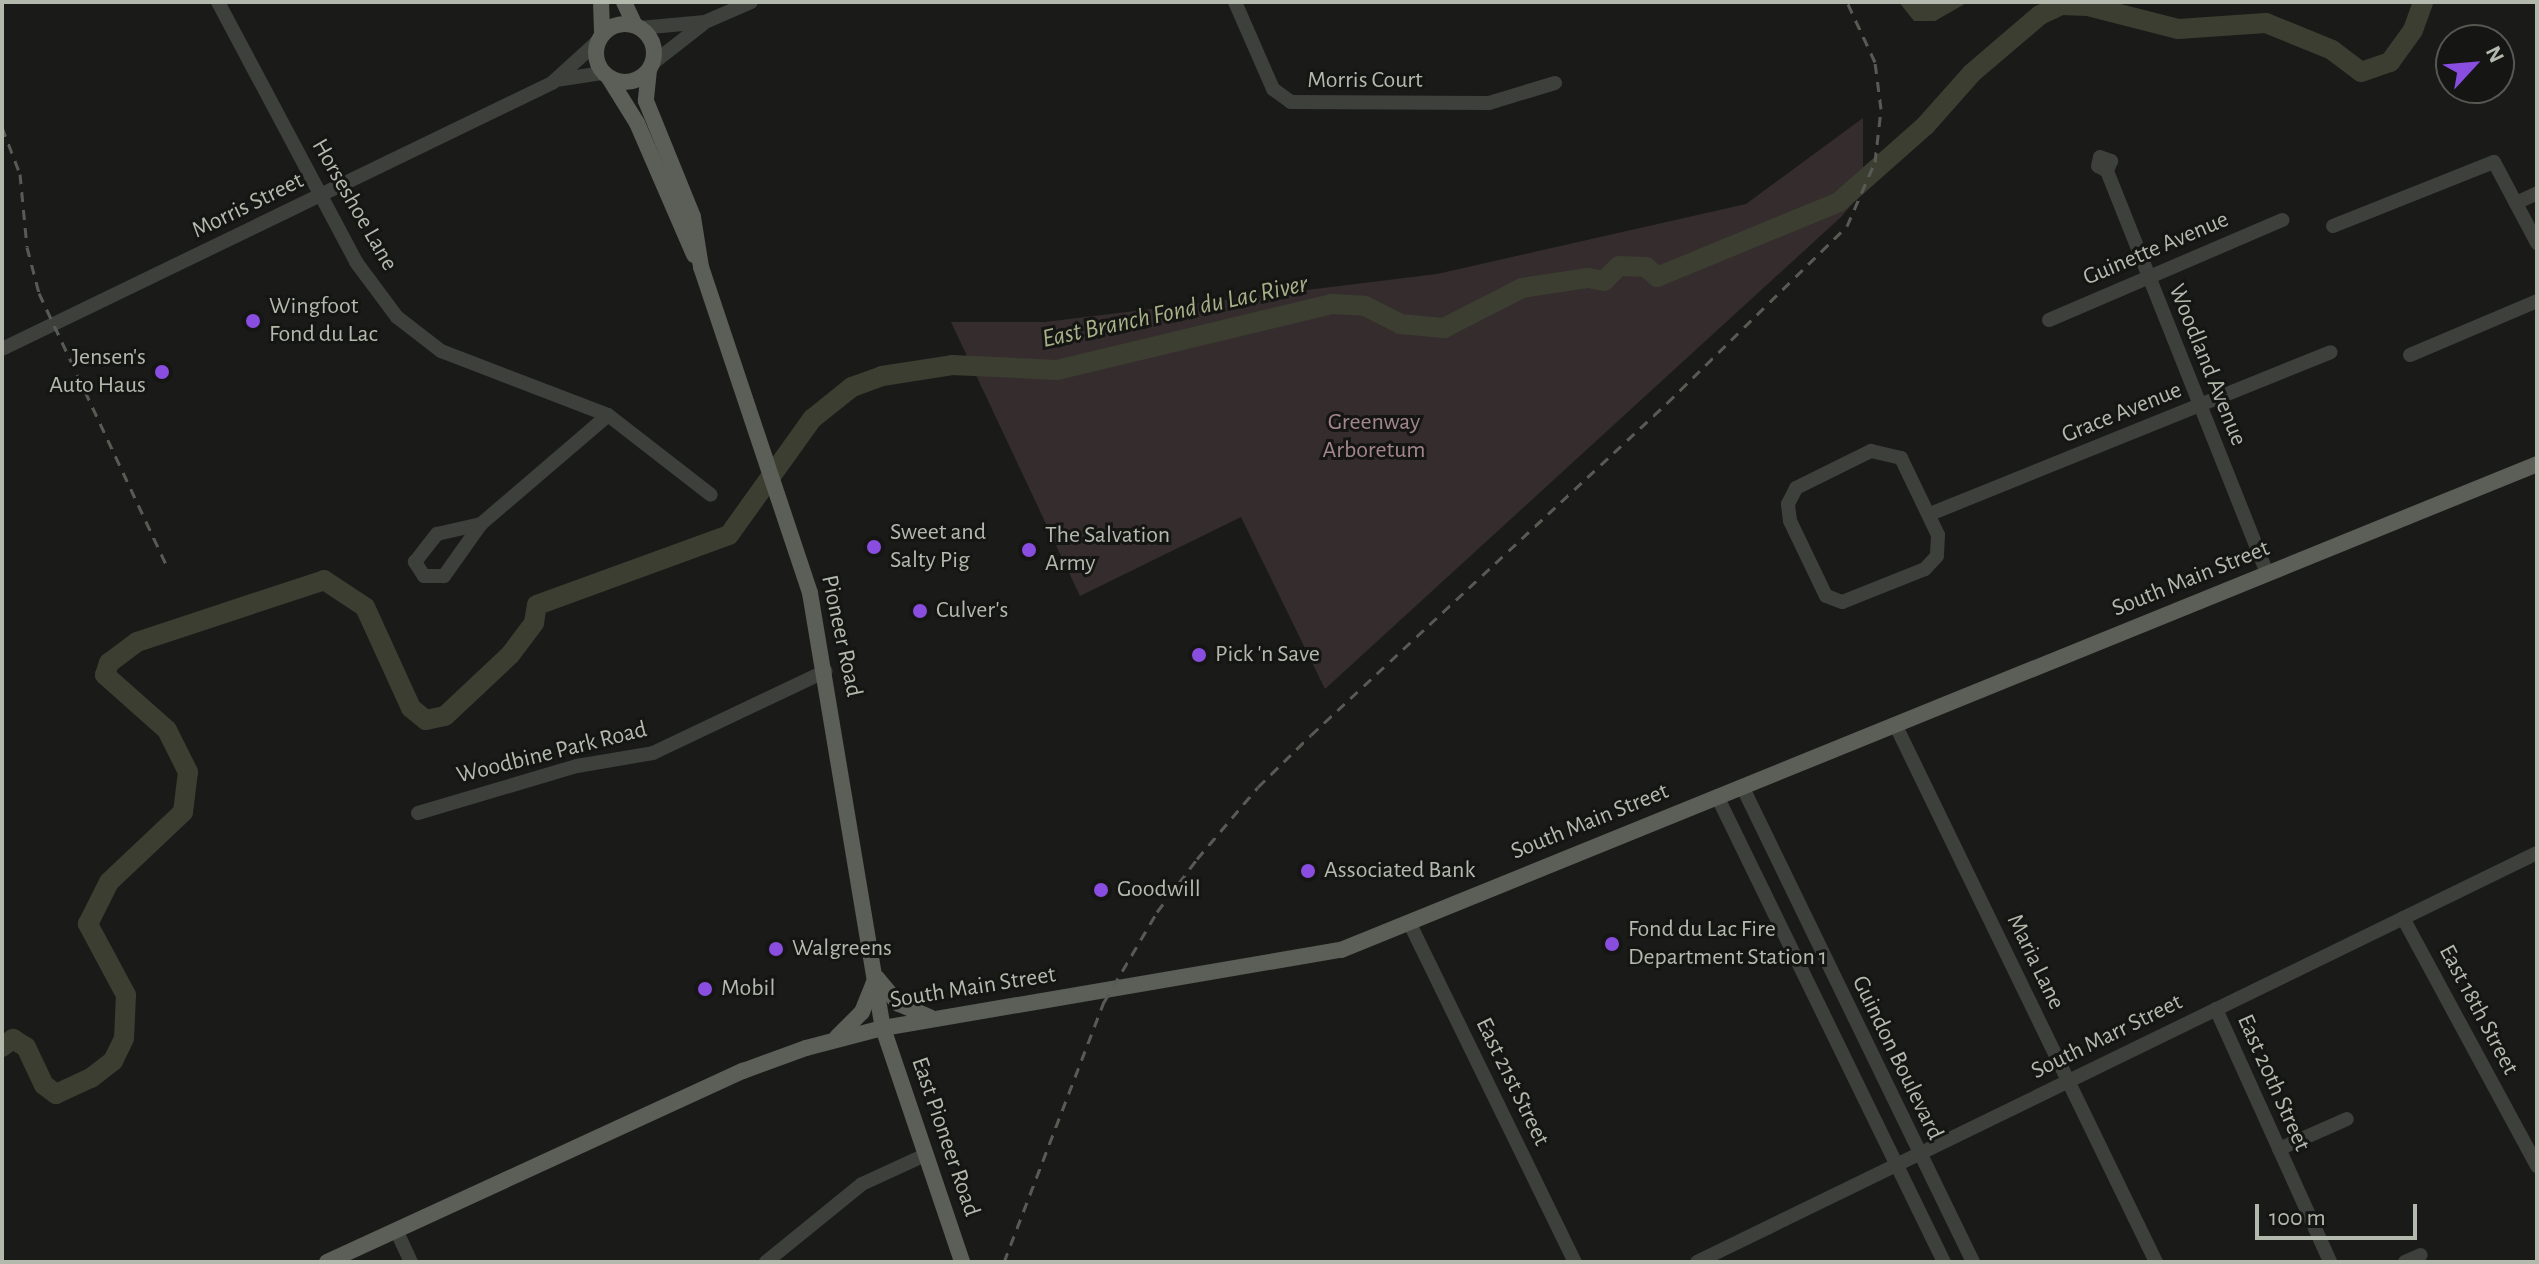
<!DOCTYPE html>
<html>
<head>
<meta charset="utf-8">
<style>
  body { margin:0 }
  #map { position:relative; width:2539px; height:1264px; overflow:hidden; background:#1a1b19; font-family:"Alegreya Sans",sans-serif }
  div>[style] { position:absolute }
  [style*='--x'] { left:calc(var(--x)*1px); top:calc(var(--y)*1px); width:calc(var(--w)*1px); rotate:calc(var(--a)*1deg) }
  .green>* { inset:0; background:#352c2d }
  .water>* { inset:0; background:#3c3e31 }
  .river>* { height:20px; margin:-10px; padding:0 10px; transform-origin:10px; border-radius:10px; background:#3c3e31 }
  .minor>* { height:14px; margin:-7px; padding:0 7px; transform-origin:7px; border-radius:7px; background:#3d403b }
  .major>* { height:16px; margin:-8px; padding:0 8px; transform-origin:8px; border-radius:8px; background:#5b5f57 }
  .major>.ring { margin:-8px; padding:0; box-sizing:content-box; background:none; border:16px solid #5b5f57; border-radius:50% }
  .rail>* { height:3px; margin-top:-1.5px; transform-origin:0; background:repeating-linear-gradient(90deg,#575b54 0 10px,transparent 0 18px) }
  .dots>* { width:22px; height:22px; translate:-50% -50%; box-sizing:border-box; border:4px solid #151614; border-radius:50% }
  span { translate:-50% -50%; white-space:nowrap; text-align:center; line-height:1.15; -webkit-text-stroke:6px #151614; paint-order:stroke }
  .street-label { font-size:24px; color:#b4b9ad }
  .poi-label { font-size:24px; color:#b4b9ad }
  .left { translate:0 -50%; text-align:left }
  .right { translate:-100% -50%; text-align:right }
  .park-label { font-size:24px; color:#a2868c }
  .water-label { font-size:26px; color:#a8b088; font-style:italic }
  .frame { position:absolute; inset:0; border:4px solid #b4b9ad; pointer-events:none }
  .north { position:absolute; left:2435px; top:24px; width:80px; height:80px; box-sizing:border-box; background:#151614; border:2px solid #555751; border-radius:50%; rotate:64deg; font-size:22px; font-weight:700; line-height:32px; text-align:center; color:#b4b9ad }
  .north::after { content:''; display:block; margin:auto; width:28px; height:36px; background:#894de0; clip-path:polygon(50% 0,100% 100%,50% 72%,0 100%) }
  .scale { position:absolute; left:2255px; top:1204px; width:162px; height:36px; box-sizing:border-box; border:4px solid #b4b9ad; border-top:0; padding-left:10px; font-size:24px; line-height:28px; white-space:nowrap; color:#b4b9ad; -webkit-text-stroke:6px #151614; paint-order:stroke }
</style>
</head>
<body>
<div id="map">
  <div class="green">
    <div style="clip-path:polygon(1863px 118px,1863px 172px,1853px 203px,1841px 217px,1325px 689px,1241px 517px,1080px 596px,951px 322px,1045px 322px,1437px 274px,1746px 204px)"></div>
  </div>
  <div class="water">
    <div style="clip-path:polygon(1899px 2px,1968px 2px,1935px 21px,1914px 21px)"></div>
  </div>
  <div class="river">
    <div style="--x:2;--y:1047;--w:14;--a:-36"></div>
    <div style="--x:13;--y:1039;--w:15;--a:32"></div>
    <div style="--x:26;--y:1047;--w:42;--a:64.7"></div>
    <div style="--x:44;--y:1085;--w:15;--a:37"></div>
    <div style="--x:56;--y:1094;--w:38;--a:-25"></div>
    <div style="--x:91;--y:1078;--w:28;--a:-38"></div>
    <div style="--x:113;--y:1061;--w:25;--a:-64"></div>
    <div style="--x:124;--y:1038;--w:43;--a:-87.3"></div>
    <div style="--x:126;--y:995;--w:81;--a:-118.2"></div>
    <div style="--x:88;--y:924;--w:47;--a:-63.4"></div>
    <div style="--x:109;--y:882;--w:102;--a:-43.4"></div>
    <div style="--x:183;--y:812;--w:40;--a:-82.9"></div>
    <div style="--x:188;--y:772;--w:47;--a:-116.6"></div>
    <div style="--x:167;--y:730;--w:83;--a:-138.4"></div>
    <div style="--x:105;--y:675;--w:13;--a:-72"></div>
    <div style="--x:109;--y:663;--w:35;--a:-37"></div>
    <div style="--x:137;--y:642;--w:197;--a:-18.3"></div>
    <div style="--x:324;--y:580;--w:49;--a:33.4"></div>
    <div style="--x:365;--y:607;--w:111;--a:65.5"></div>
    <div style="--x:411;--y:708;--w:19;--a:39"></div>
    <div style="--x:426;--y:720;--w:19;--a:-12"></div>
    <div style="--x:445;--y:716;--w:89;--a:-43.2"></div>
    <div style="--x:510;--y:655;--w:40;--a:-53"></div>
    <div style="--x:534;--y:623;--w:18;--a:-81"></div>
    <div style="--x:537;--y:605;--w:204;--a:-20"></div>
    <div style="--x:729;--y:535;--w:143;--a:-54.4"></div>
    <div style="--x:812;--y:419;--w:51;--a:-38.7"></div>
    <div style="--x:852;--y:387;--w:32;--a:-20"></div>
    <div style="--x:882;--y:376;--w:71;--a:-8.9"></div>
    <div style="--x:952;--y:365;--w:105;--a:2.7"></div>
    <div style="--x:1057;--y:370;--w:283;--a:-13.5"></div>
    <div style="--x:1332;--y:304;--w:33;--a:3"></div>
    <div style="--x:1365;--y:306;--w:39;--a:27"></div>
    <div style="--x:1400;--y:324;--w:44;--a:5.2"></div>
    <div style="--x:1444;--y:328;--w:88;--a:-27.1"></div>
    <div style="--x:1522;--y:288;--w:67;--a:-8.6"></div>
    <div style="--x:1588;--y:278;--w:16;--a:11"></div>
    <div style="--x:1604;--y:281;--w:21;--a:-45"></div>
    <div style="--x:1619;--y:266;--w:27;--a:2"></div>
    <div style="--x:1646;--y:267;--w:15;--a:42"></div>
    <div style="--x:1657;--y:277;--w:197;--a:-22.4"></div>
    <div style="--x:1839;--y:202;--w:115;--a:-41.5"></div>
    <div style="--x:1925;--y:126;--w:71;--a:-48.4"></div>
    <div style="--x:1972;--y:73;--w:89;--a:-40.5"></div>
    <div style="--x:2040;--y:15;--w:23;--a:-25"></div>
    <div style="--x:2061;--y:5;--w:27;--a:2"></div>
    <div style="--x:2088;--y:6;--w:93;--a:14.3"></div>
    <div style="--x:2178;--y:29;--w:88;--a:-3.9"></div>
    <div style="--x:2266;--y:23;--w:71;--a:22.2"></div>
    <div style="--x:2332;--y:50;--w:36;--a:37"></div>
    <div style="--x:2361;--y:72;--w:31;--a:-19"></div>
    <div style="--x:2390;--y:62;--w:39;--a:-54"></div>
    <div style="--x:2413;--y:30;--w:30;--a:-70"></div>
  </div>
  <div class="minor">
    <div style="--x:218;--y:2;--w:294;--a:62"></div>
    <div style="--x:356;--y:262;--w:69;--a:53.3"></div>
    <div style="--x:397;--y:317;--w:56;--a:37.7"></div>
    <div style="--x:441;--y:351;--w:179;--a:21"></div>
    <div style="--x:608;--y:415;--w:130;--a:37.8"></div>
    <div style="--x:1235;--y:2;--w:95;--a:66.4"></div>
    <div style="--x:1273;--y:89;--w:22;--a:36"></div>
    <div style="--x:1291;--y:102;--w:198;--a:0.3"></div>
    <div style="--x:1489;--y:103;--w:69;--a:-16.9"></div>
    <div style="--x:640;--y:28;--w:65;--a:-5.3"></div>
    <div style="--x:705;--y:22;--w:50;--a:-23.5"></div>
    <div style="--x:653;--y:63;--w:63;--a:-38"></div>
    <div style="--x:556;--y:80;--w:48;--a:-8.5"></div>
    <div style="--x:2107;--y:171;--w:10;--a:-151"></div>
    <div style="--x:2098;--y:166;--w:9;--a:-77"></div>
    <div style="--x:2100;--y:157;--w:12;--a:20"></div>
    <div style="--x:2111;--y:161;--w:11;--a:112"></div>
    <div style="--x:2107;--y:171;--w:434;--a:68.3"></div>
    <div style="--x:2516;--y:203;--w:23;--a:-25"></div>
    <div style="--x:2333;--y:226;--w:173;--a:-21.7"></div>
    <div style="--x:2494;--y:162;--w:92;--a:62"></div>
    <div style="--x:2049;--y:320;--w:254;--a:-23.2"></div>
    <div style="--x:2;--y:349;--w:611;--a:-25.81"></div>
    <div style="--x:552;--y:83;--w:61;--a:-42.3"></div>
    <div style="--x:2410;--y:355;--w:138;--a:-23"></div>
    <div style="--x:1871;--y:451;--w:31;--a:13"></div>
    <div style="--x:1901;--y:458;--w:85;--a:64.3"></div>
    <div style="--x:1938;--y:535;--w:21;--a:93"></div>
    <div style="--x:1937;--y:556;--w:18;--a:133"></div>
    <div style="--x:1925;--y:569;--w:89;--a:158.3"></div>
    <div style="--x:1842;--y:602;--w:17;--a:-159"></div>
    <div style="--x:1826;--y:596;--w:83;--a:-115.6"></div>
    <div style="--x:1790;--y:521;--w:17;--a:-97"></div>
    <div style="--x:1788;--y:504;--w:18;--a:-63"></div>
    <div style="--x:1796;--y:488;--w:84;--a:-26.3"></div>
    <div style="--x:1930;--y:514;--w:432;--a:-22"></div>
    <div style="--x:481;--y:524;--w:64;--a:125.4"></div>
    <div style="--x:444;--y:576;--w:20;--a:180"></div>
    <div style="--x:424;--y:576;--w:17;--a:-123"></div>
    <div style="--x:415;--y:562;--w:36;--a:-52"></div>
    <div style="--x:437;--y:534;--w:45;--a:-12.8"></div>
    <div style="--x:481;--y:524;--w:167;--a:-40.6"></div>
    <div style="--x:1895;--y:724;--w:598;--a:64.12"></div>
    <div style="--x:1742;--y:786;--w:529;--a:64.11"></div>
    <div style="--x:1717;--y:796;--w:518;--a:64.03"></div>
    <div style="--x:418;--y:813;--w:166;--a:-16.5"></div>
    <div style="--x:577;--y:766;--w:77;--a:-9.7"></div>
    <div style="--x:653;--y:753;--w:191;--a:-25.4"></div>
    <div style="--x:2403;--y:918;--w:282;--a:61.6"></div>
    <div style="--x:1409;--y:922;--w:378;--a:64"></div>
    <div style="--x:2216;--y:1009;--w:277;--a:65.7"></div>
    <div style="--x:2279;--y:1149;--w:74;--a:-23.8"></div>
    <div style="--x:397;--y:1232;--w:33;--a:65"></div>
    <div style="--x:766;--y:1262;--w:124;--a:-39.1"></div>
    <div style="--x:862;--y:1184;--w:67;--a:-24.7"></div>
    <div style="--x:1697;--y:1262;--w:934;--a:-25.96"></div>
    <div style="--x:2405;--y:1262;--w:17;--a:-24"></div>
  </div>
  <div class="major">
    <div style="--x:601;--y:2;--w:33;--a:88"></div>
    <div style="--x:624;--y:2;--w:26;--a:65"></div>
    <div class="ring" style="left:596px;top:24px;width:42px;height:42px"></div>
    <div style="--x:649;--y:70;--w:31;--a:96"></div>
    <div style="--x:646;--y:101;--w:125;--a:67.9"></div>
    <div style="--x:693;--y:217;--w:51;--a:80.9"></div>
    <div style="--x:701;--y:267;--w:344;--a:71.5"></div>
    <div style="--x:810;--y:593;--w:441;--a:80.5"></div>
    <div style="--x:883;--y:1028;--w:247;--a:71.3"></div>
    <div style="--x:609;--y:78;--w:53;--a:58.1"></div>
    <div style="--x:637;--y:123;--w:144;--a:66.6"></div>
    <div style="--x:877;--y:978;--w:34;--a:50"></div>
    <div style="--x:899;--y:1004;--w:34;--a:23"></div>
    <div style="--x:837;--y:1037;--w:35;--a:-45"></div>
    <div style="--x:862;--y:1012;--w:32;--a:-68"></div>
    <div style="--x:327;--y:1262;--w:458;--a:-24.7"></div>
    <div style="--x:743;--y:1071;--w:67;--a:-20.1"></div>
    <div style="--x:806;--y:1048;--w:80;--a:-14.6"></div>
    <div style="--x:883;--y:1028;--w:465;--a:-9.7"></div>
    <div style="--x:1341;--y:950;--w:1291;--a:-22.11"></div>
  </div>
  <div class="rail">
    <div style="--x:2;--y:127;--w:50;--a:69"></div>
    <div style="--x:20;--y:174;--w:73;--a:84.5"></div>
    <div style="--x:27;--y:247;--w:48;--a:75.4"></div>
    <div style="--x:39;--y:293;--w:304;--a:64.9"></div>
    <div style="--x:1004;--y:1262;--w:279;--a:-69"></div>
    <div style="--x:1104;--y:1002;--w:104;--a:-59.5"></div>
    <div style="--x:1157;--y:912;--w:66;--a:-53"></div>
    <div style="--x:1197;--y:859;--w:94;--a:-49.7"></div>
    <div style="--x:1258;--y:787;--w:74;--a:-44.5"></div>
    <div style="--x:1311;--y:735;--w:487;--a:-43"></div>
    <div style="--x:1667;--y:403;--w:252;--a:-44.5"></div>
    <div style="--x:1847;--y:226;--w:70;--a:-66.4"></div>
    <div style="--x:1875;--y:162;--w:53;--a:-83.5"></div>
    <div style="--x:1881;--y:109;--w:47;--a:-97.3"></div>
    <div style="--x:1875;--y:62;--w:66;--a:-115"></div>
  </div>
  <div class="dots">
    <div style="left:253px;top:321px;background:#894de0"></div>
    <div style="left:162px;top:372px;background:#894de0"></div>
    <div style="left:874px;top:547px;background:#894de0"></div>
    <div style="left:1029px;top:550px;background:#894de0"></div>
    <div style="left:920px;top:611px;background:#894de0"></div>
    <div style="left:1199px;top:655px;background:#894de0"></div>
    <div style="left:1308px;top:871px;background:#894de0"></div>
    <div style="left:1101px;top:890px;background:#894de0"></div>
    <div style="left:1612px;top:944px;background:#894de0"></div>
    <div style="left:776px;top:949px;background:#894de0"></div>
    <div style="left:705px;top:989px;background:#894de0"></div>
  </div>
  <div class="street-label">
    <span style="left:1365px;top:81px">Morris Court</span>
    <span style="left:354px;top:205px;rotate:60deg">Horseshoe Lane</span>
    <span style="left:248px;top:206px;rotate:-26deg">Morris Street</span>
    <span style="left:2156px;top:249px;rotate:-23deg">Guinette Avenue</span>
    <span style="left:2207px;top:365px;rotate:68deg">Woodland Avenue</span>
    <span style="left:2122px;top:413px;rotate:-22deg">Grace Avenue</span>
    <span style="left:2191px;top:579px;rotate:-22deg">South Main Street</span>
    <span style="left:841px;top:636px;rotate:78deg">Pioneer Road</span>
    <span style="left:552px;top:753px;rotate:-14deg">Woodbine Park Road</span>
    <span style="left:1590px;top:822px;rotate:-22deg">South Main Street</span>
    <span style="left:2035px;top:962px;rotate:64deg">Maria Lane</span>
    <span style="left:973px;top:988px;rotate:-9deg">South Main Street</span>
    <span style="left:2478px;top:1010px;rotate:62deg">East 18th Street</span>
    <span style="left:2107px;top:1037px;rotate:-26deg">South Marr Street</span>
    <span style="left:1897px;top:1058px;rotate:64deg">Guindon Boulevard</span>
    <span style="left:1512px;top:1082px;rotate:64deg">East 21st Street</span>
    <span style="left:2273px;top:1083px;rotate:66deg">East 20th Street</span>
    <span style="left:945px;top:1137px;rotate:71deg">East Pioneer Road</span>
  </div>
  <div class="poi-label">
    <span class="left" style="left:269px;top:321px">Wingfoot<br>Fond du Lac</span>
    <span class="right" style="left:146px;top:372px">Jensen's<br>Auto Haus</span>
    <span class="left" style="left:890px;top:547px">Sweet and<br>Salty Pig</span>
    <span class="left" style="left:1045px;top:550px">The Salvation<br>Army</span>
    <span class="left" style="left:936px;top:611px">Culver's</span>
    <span class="left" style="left:1215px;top:655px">Pick 'n Save</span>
    <span class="left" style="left:1324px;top:871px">Associated Bank</span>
    <span class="left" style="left:1117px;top:890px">Goodwill</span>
    <span class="left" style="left:1628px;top:944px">Fond du Lac Fire<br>Department Station 1</span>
    <span class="left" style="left:792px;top:949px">Walgreens</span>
    <span class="left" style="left:721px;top:989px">Mobil</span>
  </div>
  <div class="park-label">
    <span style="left:1374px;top:437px">Greenway<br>Arboretum</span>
  </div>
  <div class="water-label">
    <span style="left:1175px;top:312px;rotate:-12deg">East Branch Fond du Lac River</span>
  </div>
  <div class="frame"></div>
  <div class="north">N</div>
  <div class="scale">100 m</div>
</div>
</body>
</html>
